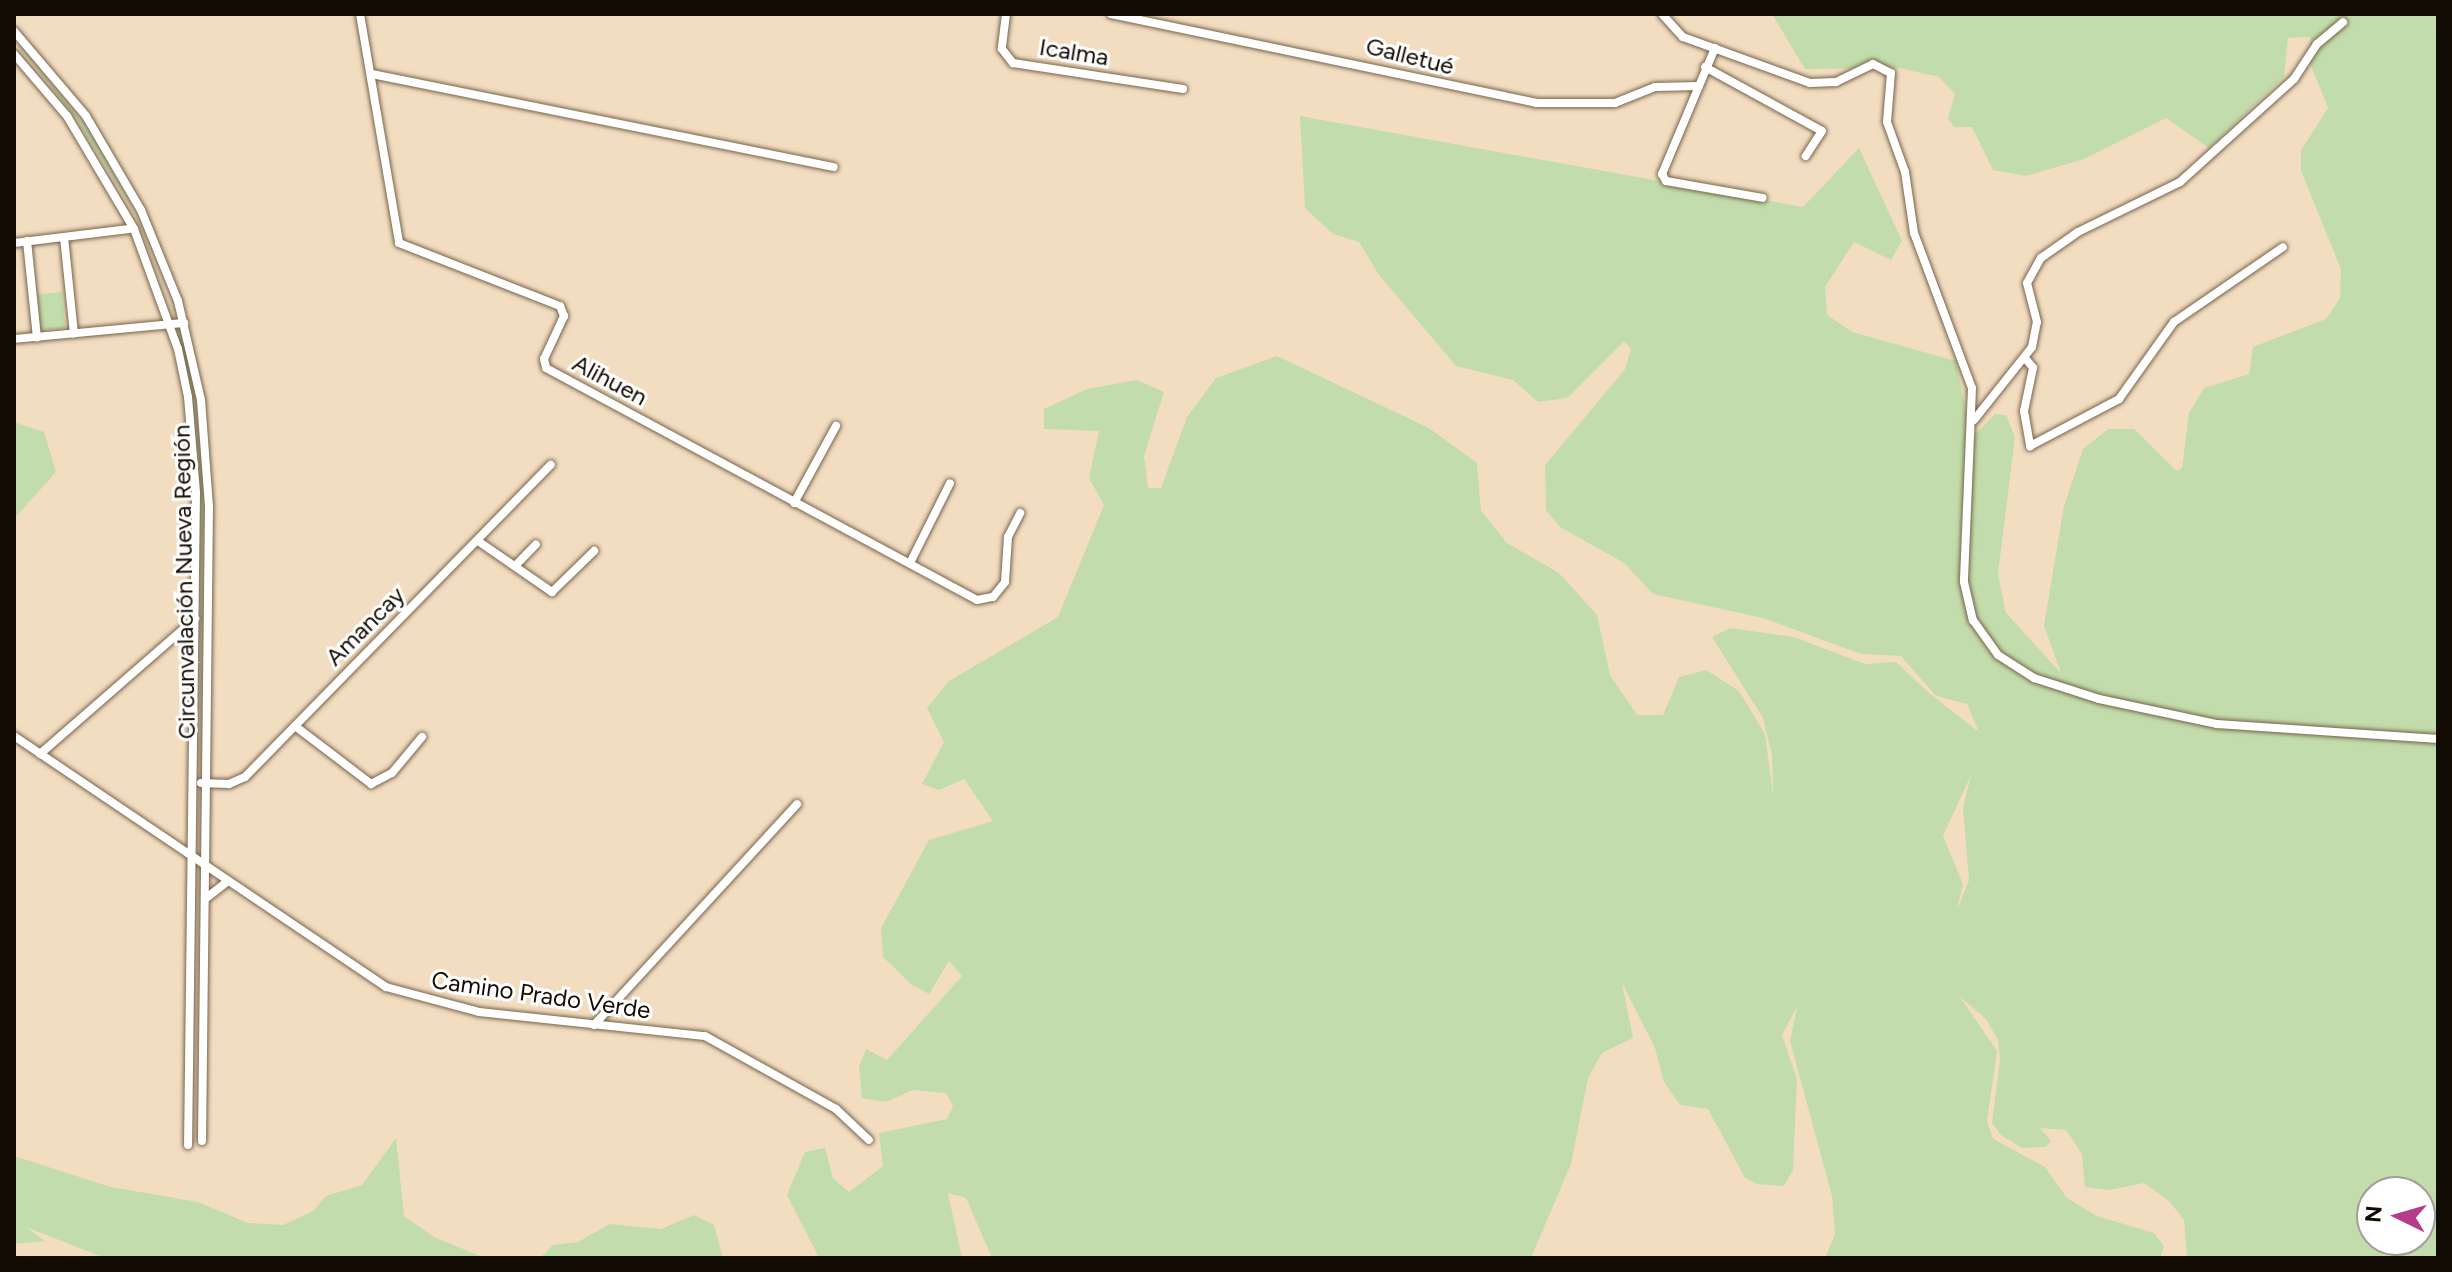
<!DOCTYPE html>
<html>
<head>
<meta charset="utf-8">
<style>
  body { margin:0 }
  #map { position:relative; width:2452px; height:1272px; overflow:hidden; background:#f3ddc1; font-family:Figtree,sans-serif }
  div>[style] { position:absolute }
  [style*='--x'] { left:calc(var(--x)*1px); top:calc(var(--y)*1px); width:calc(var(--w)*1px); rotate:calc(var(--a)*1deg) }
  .green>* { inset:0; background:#c2ddab; transform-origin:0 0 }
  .roads { filter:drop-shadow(0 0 2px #77644b) drop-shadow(0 0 2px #77644b) }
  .minor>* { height:8px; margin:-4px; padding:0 4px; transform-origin:4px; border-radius:4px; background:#fff }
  span { translate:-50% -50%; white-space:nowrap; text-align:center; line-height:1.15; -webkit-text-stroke:6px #fff; paint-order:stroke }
  .street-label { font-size:24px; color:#120b03 }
  .frame { position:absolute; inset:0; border:16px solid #120b03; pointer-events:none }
  .north { position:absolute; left:2356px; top:1176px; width:80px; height:80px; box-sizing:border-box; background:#fff; border:2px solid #a09d9a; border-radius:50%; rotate:275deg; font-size:22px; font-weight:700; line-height:32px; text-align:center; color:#120b03 }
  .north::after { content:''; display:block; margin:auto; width:28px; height:36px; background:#b63b8d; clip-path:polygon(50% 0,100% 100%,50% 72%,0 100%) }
</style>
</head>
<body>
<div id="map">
  <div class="green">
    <div style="clip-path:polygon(evenodd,1772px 14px,2438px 14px,2438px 1258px,2187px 1258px,2184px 1220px,2169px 1201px,2144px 1183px,2109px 1190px,2085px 1187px,2082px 1154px,2066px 1130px,2040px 1128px,2051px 1141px,2045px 1147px,2022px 1148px,2001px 1135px,1992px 1123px,2000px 1060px,1998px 1040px,1986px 1019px,1960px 997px,1997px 1051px,1987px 1121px,1993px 1139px,2045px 1167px,2067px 1198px,2097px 1216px,2154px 1233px,2164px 1246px,2160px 1258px,1825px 1258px,1835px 1234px,1832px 1196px,1790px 1041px,1797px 1007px,1782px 1035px,1797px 1079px,1793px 1170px,1784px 1186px,1757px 1184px,1745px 1178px,1708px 1109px,1680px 1105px,1664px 1082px,1655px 1048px,1622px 983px,1633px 1038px,1602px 1053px,1588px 1078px,1571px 1164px,1531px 1258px,992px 1258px,966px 1198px,948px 1193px,962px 1258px,819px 1258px,787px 1195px,805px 1152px,825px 1148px,833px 1178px,849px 1192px,883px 1166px,879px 1133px,947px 1119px,953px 1106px,946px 1093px,913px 1090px,886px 1102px,862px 1098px,859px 1067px,866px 1049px,887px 1060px,962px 976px,949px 961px,929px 994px,911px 984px,883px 957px,881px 928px,929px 840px,993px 821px,964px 779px,939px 790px,922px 784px,944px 742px,927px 708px,949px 681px,1058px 617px,1104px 505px,1089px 478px,1099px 431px,1044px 429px,1044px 409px,1087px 389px,1137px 380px,1164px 392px,1144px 456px,1148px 488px,1161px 488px,1187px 417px,1216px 378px,1277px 356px,1429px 428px,1477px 463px,1481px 511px,1507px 543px,1559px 573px,1597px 615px,1610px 675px,1637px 715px,1663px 715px,1679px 677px,1706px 670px,1739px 691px,1765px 734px,1773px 795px,1772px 755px,1763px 718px,1712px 637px,1730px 628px,1794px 637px,1865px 664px,1896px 662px,1929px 693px,1979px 732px,1967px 704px,1936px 696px,1901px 656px,1861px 654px,1763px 618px,1653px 594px,1624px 563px,1560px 527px,1546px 510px,1545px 465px,1625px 369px,1631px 349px,1624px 341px,1567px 398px,1538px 402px,1513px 380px,1456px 366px,1379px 275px,1359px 242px,1333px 234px,1305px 208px,1300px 116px,1803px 207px,1859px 148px,1902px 241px,1891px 260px,1854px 242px,1825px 287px,1827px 315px,1852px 332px,1956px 361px,1971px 439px,1995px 414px,2006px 415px,2015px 437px,1998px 574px,2006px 613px,2061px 673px,2044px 626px,2064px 506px,2083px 449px,2108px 429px,2134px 429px,2177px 471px,2182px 468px,2189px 413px,2204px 388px,2249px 374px,2253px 347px,2326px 319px,2340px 298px,2341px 269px,2301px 171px,2301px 150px,2328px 108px,2310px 63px,2311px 37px,2288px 38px,2284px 77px,2209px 148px,2166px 118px,2084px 159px,2026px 176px,1993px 170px,1972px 127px,1954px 127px,1948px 118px,1955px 94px,1939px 77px,1899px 68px,1805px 69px,1772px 14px,1971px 775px,1963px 808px,1969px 880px,1957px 910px,1963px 884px,1943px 836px,1971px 775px,1772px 14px,2372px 1192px,2420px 1192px,2420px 1240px,2372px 1240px,2372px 1192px)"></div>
    <div style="clip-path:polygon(14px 38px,89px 129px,141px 223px,77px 121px)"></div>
    <div style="left:62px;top:292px;width:36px;height:25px;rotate:85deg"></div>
    <div style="clip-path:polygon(176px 329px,182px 329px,194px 383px,204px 490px,201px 780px,198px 456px)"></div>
    <div style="clip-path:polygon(14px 422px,44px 432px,56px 472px,14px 519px)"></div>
    <div style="clip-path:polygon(396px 1138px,404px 1216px,434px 1237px,485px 1258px,105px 1258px,26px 1227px,45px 1241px,14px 1244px,14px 1156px,111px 1187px,198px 1202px,248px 1223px,283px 1225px,313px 1211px,326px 1196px,362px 1185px)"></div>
    <div style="clip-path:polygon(694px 1215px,714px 1225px,723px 1258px,540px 1258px,553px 1245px,578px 1242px,610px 1224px,661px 1229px)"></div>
  </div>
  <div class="roads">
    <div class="minor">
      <div style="--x:360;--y:14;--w:232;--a:80.3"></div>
      <div style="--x:399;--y:243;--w:173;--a:21.4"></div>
      <div style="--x:560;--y:306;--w:11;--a:68"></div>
      <div style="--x:564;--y:316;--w:47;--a:114.9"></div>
      <div style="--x:544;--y:359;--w:9;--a:77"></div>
      <div style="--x:546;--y:368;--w:489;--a:28.3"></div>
      <div style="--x:977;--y:600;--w:16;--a:-11"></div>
      <div style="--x:993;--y:597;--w:19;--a:-51"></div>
      <div style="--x:1005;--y:582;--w:45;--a:-86.2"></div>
      <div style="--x:1008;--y:537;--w:27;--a:-63"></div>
      <div style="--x:1006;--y:14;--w:35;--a:97"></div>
      <div style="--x:1002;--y:49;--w:18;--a:52"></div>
      <div style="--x:1013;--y:63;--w:172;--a:8.7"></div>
      <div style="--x:1111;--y:14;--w:434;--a:11.8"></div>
      <div style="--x:1536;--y:103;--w:79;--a:0"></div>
      <div style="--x:1615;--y:103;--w:43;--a:-21.8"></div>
      <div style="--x:1655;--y:87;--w:44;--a:-1.3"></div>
      <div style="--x:1662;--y:14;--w:31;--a:48"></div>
      <div style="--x:1683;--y:37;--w:135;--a:19.9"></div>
      <div style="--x:1810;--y:83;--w:26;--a:-2"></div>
      <div style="--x:1836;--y:82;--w:41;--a:-25.9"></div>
      <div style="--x:1873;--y:64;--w:20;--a:27"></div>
      <div style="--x:1891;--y:73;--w:49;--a:94.7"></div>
      <div style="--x:1887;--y:122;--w:53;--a:70.2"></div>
      <div style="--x:1905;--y:172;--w:62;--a:81.6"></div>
      <div style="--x:1914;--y:233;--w:165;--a:69.5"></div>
      <div style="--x:1972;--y:388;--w:194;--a:92.4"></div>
      <div style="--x:1964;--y:582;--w:39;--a:77"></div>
      <div style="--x:1973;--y:620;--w:43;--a:54.5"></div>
      <div style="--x:1998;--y:655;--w:43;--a:32.6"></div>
      <div style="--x:2034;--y:678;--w:68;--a:17.9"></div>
      <div style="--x:2099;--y:699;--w:121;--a:12"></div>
      <div style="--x:2217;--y:724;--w:222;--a:3.9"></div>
      <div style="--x:14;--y:31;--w:111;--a:49.7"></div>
      <div style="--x:86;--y:116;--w:109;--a:59.7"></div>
      <div style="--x:141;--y:210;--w:98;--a:67.9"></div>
      <div style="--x:178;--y:301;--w:102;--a:76.9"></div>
      <div style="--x:201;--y:400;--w:106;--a:85.7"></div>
      <div style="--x:209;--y:506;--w:635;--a:90.63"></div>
      <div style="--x:1715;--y:48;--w:137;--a:112.8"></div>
      <div style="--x:1662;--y:174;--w:8;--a:60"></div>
      <div style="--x:1666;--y:181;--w:98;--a:9.9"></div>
      <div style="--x:14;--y:54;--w:82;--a:49.5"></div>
      <div style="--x:67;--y:116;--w:131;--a:59.3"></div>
      <div style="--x:134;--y:229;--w:128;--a:69.9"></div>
      <div style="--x:178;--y:349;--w:49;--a:78.2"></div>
      <div style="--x:188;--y:397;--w:96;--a:85.2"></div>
      <div style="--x:196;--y:493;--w:652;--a:90.7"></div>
      <div style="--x:1705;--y:67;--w:133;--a:28.7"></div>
      <div style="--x:1822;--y:131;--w:30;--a:123"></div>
      <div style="--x:372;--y:74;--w:471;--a:11.4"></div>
      <div style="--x:64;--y:237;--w:97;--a:84.1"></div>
      <div style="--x:27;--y:241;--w:97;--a:84.1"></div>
      <div style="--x:14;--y:243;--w:116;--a:-6.9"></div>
      <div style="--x:14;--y:339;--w:171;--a:-5.4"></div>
      <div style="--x:2025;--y:358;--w:13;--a:51"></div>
      <div style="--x:2033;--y:368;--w:44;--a:101.8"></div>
      <div style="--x:2024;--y:411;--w:36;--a:80"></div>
      <div style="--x:2030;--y:446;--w:101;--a:-27.8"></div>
      <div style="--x:2119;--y:399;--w:95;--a:-54.5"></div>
      <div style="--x:2174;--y:322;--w:132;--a:-34.5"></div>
      <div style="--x:1974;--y:420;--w:93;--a:-51.5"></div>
      <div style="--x:2032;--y:347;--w:25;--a:-79"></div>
      <div style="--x:2037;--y:322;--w:40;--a:-104.4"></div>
      <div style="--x:2027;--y:283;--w:29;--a:-61"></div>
      <div style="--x:2041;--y:258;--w:45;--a:-35.1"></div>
      <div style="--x:2078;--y:232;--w:114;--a:-26.1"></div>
      <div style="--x:2180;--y:182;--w:154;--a:-42.1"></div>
      <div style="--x:2294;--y:79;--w:42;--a:-56.7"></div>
      <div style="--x:2317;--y:44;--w:34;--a:-40"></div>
      <div style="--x:794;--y:503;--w:88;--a:-61.4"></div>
      <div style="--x:478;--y:541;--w:90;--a:34.6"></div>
      <div style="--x:552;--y:592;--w:59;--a:-44.3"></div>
      <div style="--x:910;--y:563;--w:89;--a:-63.4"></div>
      <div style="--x:515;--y:566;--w:30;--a:-46"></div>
      <div style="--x:295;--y:726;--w:96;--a:37.3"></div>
      <div style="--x:371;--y:784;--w:24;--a:-28"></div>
      <div style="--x:392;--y:773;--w:47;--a:-50.2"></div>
      <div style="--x:14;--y:736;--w:449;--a:34"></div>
      <div style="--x:386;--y:987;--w:96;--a:15"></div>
      <div style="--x:479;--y:1012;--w:227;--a:6.1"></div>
      <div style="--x:705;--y:1036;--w:150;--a:29.1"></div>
      <div style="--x:836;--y:1109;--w:45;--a:43.2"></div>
      <div style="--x:40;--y:754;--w:206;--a:-41.1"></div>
      <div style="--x:201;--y:783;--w:28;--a:2"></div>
      <div style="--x:229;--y:784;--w:17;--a:-24"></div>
      <div style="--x:245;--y:777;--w:437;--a:-45.6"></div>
      <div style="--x:205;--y:899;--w:28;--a:-38"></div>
      <div style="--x:594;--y:1025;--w:300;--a:-47.4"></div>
    </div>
  </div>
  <div class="street-label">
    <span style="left:1074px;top:52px;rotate:9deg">Icalma</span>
    <span style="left:1410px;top:56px;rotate:14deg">Galletué</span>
    <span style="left:610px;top:380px;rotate:28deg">Alihuen</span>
    <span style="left:184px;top:582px;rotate:-91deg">Circunvalación Nueva Región</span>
    <span style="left:365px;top:626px;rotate:-45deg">Amancay</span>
    <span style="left:541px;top:995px;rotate:8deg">Camino Prado Verde</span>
  </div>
  <div class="frame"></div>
  <div class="north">N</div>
</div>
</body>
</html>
